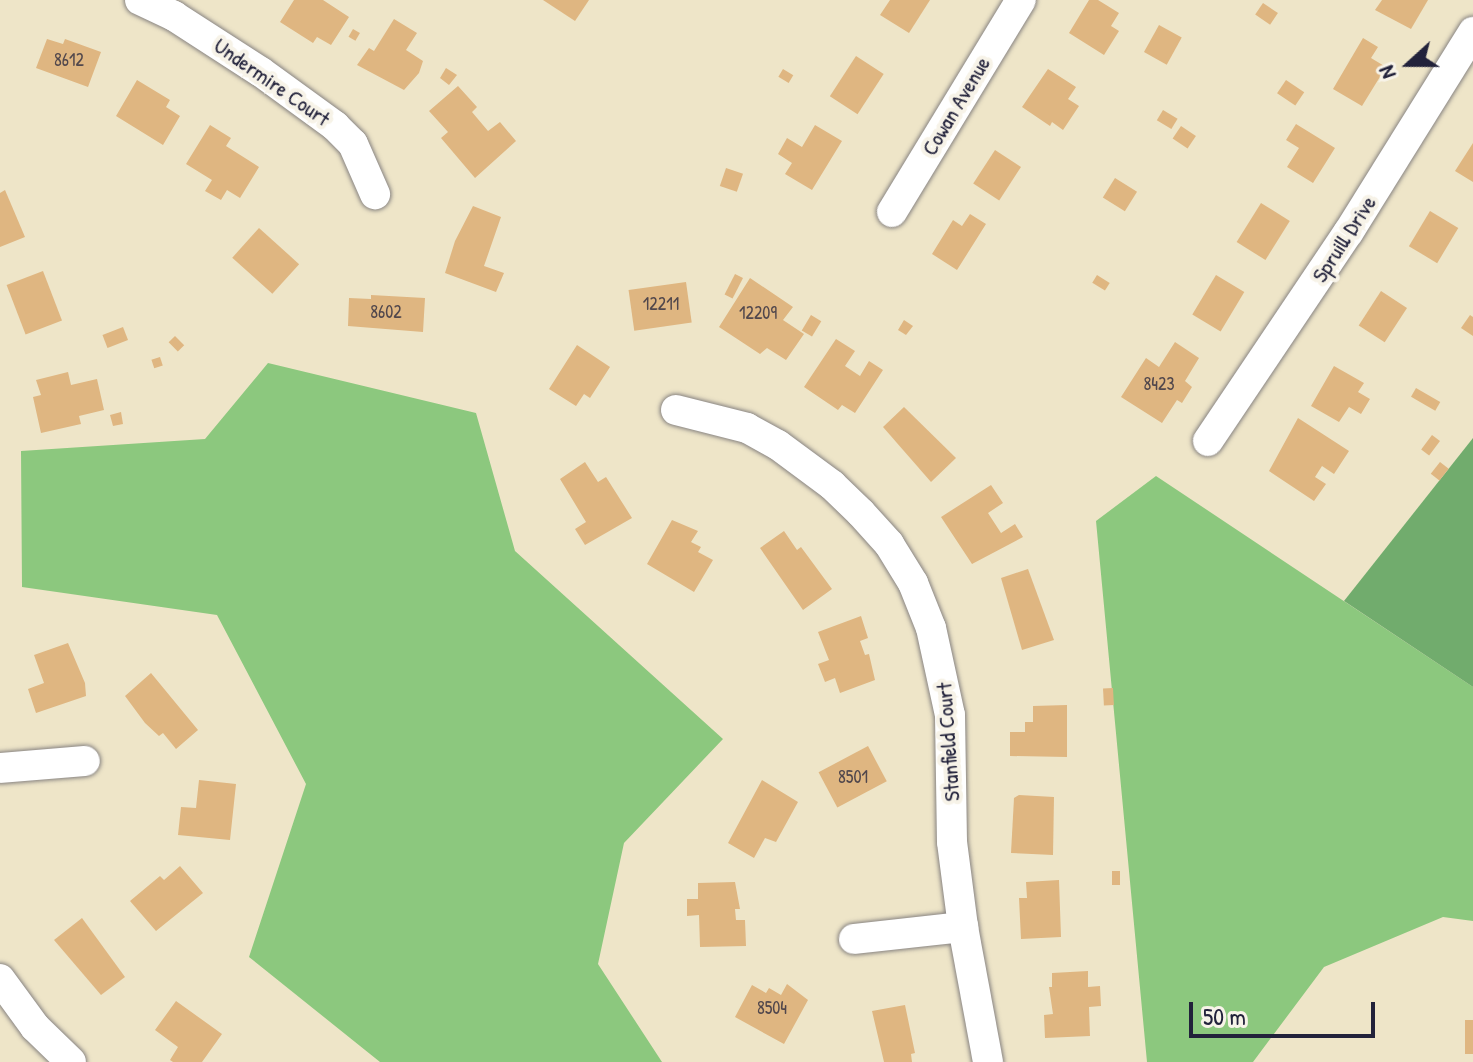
<!DOCTYPE html>
<html>
<head>
<meta charset="utf-8">
<style>
  body { margin:0 }
  #map { position:relative; width:1473px; height:1062px; overflow:hidden; background:#eee5c8; font-family:"Patrick Hand",sans-serif }
  div>[style] { position:absolute }
  [style*='--x'] { left:calc(var(--x)*1px); top:calc(var(--y)*1px); width:calc(var(--w)*1px); rotate:calc(var(--a)*1deg) }
  .green>* { inset:0; background:#8cc87e }
  .forest>* { inset:0; background:#71ac6d }
  .building>* { inset:0; background:#dfb681; transform-origin:0 0 }
  .roads { filter:drop-shadow(0 0 2px #888482) drop-shadow(0 0 2px #888482) }
  .minor>* { height:30px; margin:-15px; padding:0 15px; transform-origin:15px; border-radius:15px; background:#fff }
  span { translate:-50% -50%; white-space:nowrap; text-align:center; line-height:1.15; -webkit-text-stroke:8px #f7f3e8; paint-order:stroke }
  .number-label { font-size:18px; color:#51474c }
  .number-label span { -webkit-text-stroke-width:0 }
  .street-label { font-size:22px; color:#22223b }
  .north { position:absolute; left:1369px; top:24px; width:80px; height:80px; -webkit-text-stroke:6px #f7f3e8; paint-order:stroke; rotate:249deg; font-size:22px; font-weight:700; line-height:32px; text-align:center; color:#22223b }
  .north::after { content:''; display:block; margin:auto; width:28px; height:36px; background:#22223b; clip-path:polygon(50% 0,100% 100%,50% 72%,0 100%) }
  .scale { position:absolute; left:1189px; top:1002px; width:186px; height:36px; box-sizing:border-box; border:4px solid #22223b; border-top:0; padding-left:10px; font-size:24px; line-height:28px; white-space:nowrap; color:#22223b; -webkit-text-stroke:6px #f7f3e8; paint-order:stroke }
</style>
</head>
<body>
<div id="map">
  <div class="green">
    <div style="clip-path:polygon(268px 363px,476px 413px,515px 551px,723px 739px,624px 843px,598px 964px,662px 1062px,380px 1062px,249px 957px,306px 784px,217px 615px,22px 587px,21px 451px,205px 439px)"></div>
    <div style="clip-path:polygon(1156px 476px,1473px 687px,1473px 921px,1443px 917px,1324px 967px,1253px 1062px,1147px 1062px,1096px 521px)"></div>
  </div>
  <div class="forest">
    <div style="clip-path:polygon(1473px 438px,1473px 687px,1344px 601px)"></div>
  </div>
  <div class="building">
    <div style="clip-path:polygon(294px 0,323px 0,349px 17px,331px 45px,317px 37px,313px 43px,280px 22px)"></div>
    <div style="clip-path:polygon(543px 0,589px 0,575px 21px)"></div>
    <div style="clip-path:polygon(890px 0,930px 0,909px 33px,880px 15px)"></div>
    <div style="clip-path:polygon(1089px 0,1098px 0,1119px 13px,1111px 26px,1119px 31px,1104px 55px,1069px 33px)"></div>
    <div style="clip-path:polygon(1382px 0,1428px 0,1411px 29px,1375px 10px)"></div>
    <div style="left:1263px;top:3px;width:18px;height:14px;rotate:34deg"></div>
    <div style="clip-path:polygon(394px 19px,417px 33px,406px 50px,423px 61px,419px 73px,404px 90px,357px 65px,369px 48px,374px 51px)"></div>
    <div style="left:1159px;top:25px;width:26px;height:31px;rotate:29deg"></div>
    <div style="left:353px;top:29px;width:8px;height:9px;rotate:30deg"></div>
    <div style="clip-path:polygon(1363px 38px,1378px 47px,1371px 58px,1386px 67px,1362px 106px,1333px 89px)"></div>
    <div style="clip-path:polygon(47px 39px,63px 44px,65px 39px,101px 52px,88px 87px,36px 68px)"></div>
    <div style="left:856px;top:56px;width:33px;height:48px;rotate:33deg"></div>
    <div style="clip-path:polygon(446px 68px,457px 75px,449px 85px,440px 78px)"></div>
    <div style="left:783px;top:69px;width:12px;height:9px;rotate:31deg"></div>
    <div style="clip-path:polygon(1048px 69px,1076px 87px,1068px 99px,1079px 106px,1063px 130px,1052px 122px,1050px 126px,1022px 107px)"></div>
    <div style="clip-path:polygon(137px 80px,170px 100px,166px 107px,180px 116px,163px 145px,116px 116px)"></div>
    <div style="left:1286px;top:80px;width:22px;height:16px;rotate:34deg"></div>
    <div style="clip-path:polygon(458px 86px,477px 107px,472px 112px,488px 131px,500px 122px,516px 141px,475px 178px,441px 138px,448px 132px,429px 111px)"></div>
    <div style="left:1163px;top:110px;width:17px;height:12px;rotate:31deg"></div>
    <div style="clip-path:polygon(1296px 124px,1335px 148px,1313px 183px,1287px 167px,1299px 148px,1286px 140px)"></div>
    <div style="clip-path:polygon(210px 125px,231px 138px,226px 146px,259px 167px,240px 198px,227px 190px,221px 200px,205px 191px,212px 180px,186px 164px)"></div>
    <div style="clip-path:polygon(815px 125px,842px 141px,812px 190px,785px 174px,792px 163px,778px 154px,787px 138px,802px 147px)"></div>
    <div style="left:1181px;top:126px;width:18px;height:15px;rotate:34deg"></div>
    <div style="clip-path:polygon(1473px 143px,1473px 182px,1455px 171px)"></div>
    <div style="left:995px;top:150px;width:31px;height:40px;rotate:33deg"></div>
    <div style="left:726px;top:168px;width:18px;height:19px;rotate:19deg"></div>
    <div style="left:1115px;top:178px;width:26px;height:23px;rotate:32deg"></div>
    <div style="clip-path:polygon(5px 190px,25px 237px,0 247px,0 193px)"></div>
    <div style="left:1261px;top:203px;width:34px;height:46px;rotate:32deg"></div>
    <div style="clip-path:polygon(473px 206px,501px 217px,484px 266px,504px 273px,496px 292px,445px 273px,455px 241px)"></div>
    <div style="left:1430px;top:211px;width:33px;height:41px;rotate:31deg"></div>
    <div style="clip-path:polygon(970px 214px,986px 224px,957px 270px,932px 254px,953px 220px,962px 226px)"></div>
    <div style="left:259px;top:228px;width:54px;height:40px;rotate:42deg"></div>
    <div style="left:43px;top:271px;width:53px;height:39px;rotate:69deg"></div>
    <div style="left:735px;top:274px;width:9px;height:23px;rotate:27deg"></div>
    <div style="left:1097px;top:275px;width:15px;height:9px;rotate:32deg"></div>
    <div style="left:1216px;top:275px;width:33px;height:46px;rotate:31deg"></div>
    <div style="clip-path:polygon(750px 278px,793px 307px,783px 320px,804px 334px,786px 360px,767px 348px,760px 354px,719px 327px)"></div>
    <div style="left:686px;top:282px;width:41px;height:58px;rotate:82deg"></div>
    <div style="left:1381px;top:291px;width:31px;height:41px;rotate:33deg"></div>
    <div style="clip-path:polygon(371px 295px,425px 298px,423px 332px,348px 326px,349px 298px,371px 299px)"></div>
    <div style="left:811px;top:315px;width:12px;height:18px;rotate:31deg"></div>
    <div style="clip-path:polygon(1470px 315px,1473px 317px,1473px 336px,1461px 328px)"></div>
    <div style="clip-path:polygon(904px 320px,913px 326px,906px 335px,898px 330px)"></div>
    <div style="left:123px;top:327px;width:14px;height:22px;rotate:69deg"></div>
    <div style="left:175px;top:336px;width:13px;height:9px;rotate:45deg"></div>
    <div style="clip-path:polygon(836px 339px,855px 351px,845px 366px,860px 376px,869px 361px,883px 370px,855px 413px,842px 405px,838px 410px,804px 387px)"></div>
    <div style="clip-path:polygon(1175px 342px,1199px 358px,1185px 381px,1192px 387px,1182px 403px,1177px 400px,1162px 423px,1121px 397px,1146px 358px,1159px 367px)"></div>
    <div style="clip-path:polygon(577px 345px,610px 367px,590px 398px,584px 394px,576px 406px,549px 389px)"></div>
    <div style="left:160px;top:357px;width:9px;height:9px;rotate:72deg"></div>
    <div style="clip-path:polygon(1334px 366px,1364px 383px,1358px 392px,1370px 399px,1361px 414px,1349px 407px,1339px 422px,1311px 406px)"></div>
    <div style="clip-path:polygon(68px 372px,71px 385px,97px 379px,104px 410px,79px 416px,81px 424px,41px 433px,33px 397px,41px 395px,36px 380px)"></div>
    <div style="left:1416px;top:388px;width:28px;height:10px;rotate:30deg"></div>
    <div style="clip-path:polygon(904px 407px,956px 458px,931px 482px,883px 427px)"></div>
    <div style="clip-path:polygon(121px 412px,123px 424px,113px 426px,110px 415px)"></div>
    <div style="clip-path:polygon(1298px 418px,1349px 451px,1334px 474px,1322px 466px,1315px 477px,1326px 484px,1314px 501px,1269px 471px)"></div>
    <div style="left:1432px;top:435px;width:10px;height:18px;rotate:37deg"></div>
    <div style="clip-path:polygon(585px 462px,598px 482px,606px 477px,632px 518px,585px 545px,575px 529px,586px 522px,560px 479px)"></div>
    <div style="left:1440px;top:462px;width:11px;height:15px;rotate:38deg"></div>
    <div style="clip-path:polygon(991px 485px,1003px 503px,988px 513px,1001px 533px,1015px 524px,1023px 537px,972px 564px,941px 517px)"></div>
    <div style="clip-path:polygon(672px 520px,698px 531px,691px 542px,701px 547px,698px 552px,713px 560px,694px 592px,647px 564px)"></div>
    <div style="clip-path:polygon(784px 531px,797px 550px,801px 547px,832px 589px,803px 610px,760px 548px)"></div>
    <div style="clip-path:polygon(1028px 569px,1054px 640px,1022px 650px,1001px 578px)"></div>
    <div style="clip-path:polygon(861px 616px,868px 638px,860px 641px,865px 655px,869px 654px,875px 680px,840px 693px,835px 678px,825px 682px,818px 664px,829px 660px,818px 632px)"></div>
    <div style="clip-path:polygon(68px 643px,85px 683px,86px 696px,36px 713px,28px 689px,44px 683px,34px 655px)"></div>
    <div style="clip-path:polygon(151px 673px,198px 730px,176px 749px,163px 733px,159px 736px,145px 723px,125px 696px)"></div>
    <div style="left:1113px;top:688px;width:17px;height:10px;rotate:87deg"></div>
    <div style="clip-path:polygon(1067px 705px,1067px 757px,1010px 756px,1010px 732px,1025px 732px,1025px 722px,1033px 722px,1033px 706px)"></div>
    <div style="left:868px;top:746px;width:40px;height:56px;rotate:62deg"></div>
    <div style="clip-path:polygon(199px 780px,236px 784px,230px 840px,178px 835px,181px 807px,196px 808px)"></div>
    <div style="clip-path:polygon(762px 780px,798px 802px,776px 842px,765px 838px,754px 858px,728px 843px)"></div>
    <div style="clip-path:polygon(1019px 795px,1054px 797px,1053px 855px,1011px 853px,1014px 798px)"></div>
    <div style="clip-path:polygon(180px 866px,203px 893px,156px 931px,130px 901px,160px 876px,164px 880px)"></div>
    <div style="left:1112px;top:871px;width:8px;height:14px"></div>
    <div style="clip-path:polygon(1059px 880px,1061px 937px,1021px 939px,1019px 898px,1027px 898px,1026px 882px)"></div>
    <div style="clip-path:polygon(735px 882px,740px 909px,735px 909px,736px 920px,745px 920px,746px 946px,700px 947px,699px 915px,687px 916px,687px 899px,698px 899px,698px 883px)"></div>
    <div style="clip-path:polygon(82px 918px,125px 977px,101px 995px,54px 940px)"></div>
    <div style="clip-path:polygon(1088px 971px,1088px 987px,1100px 986px,1101px 1006px,1089px 1007px,1090px 1036px,1045px 1038px,1044px 1015px,1053px 1014px,1049px 987px,1052px 987px,1052px 973px)"></div>
    <div style="clip-path:polygon(787px 984px,808px 1000px,784px 1044px,735px 1017px,752px 985px,766px 993px,769px 988px,781px 995px)"></div>
    <div style="clip-path:polygon(176px 1001px,222px 1034px,202px 1062px,173px 1062px,170px 1060px,178px 1047px,155px 1030px)"></div>
    <div style="clip-path:polygon(905px 1005px,915px 1053px,911px 1054px,912px 1062px,884px 1062px,872px 1011px)"></div>
    <div style="left:1465px;top:1020px;width:8px;height:34px"></div>
  </div>
  <div class="roads">
    <div class="minor">
      <div style="--x:140;--y:0;--w:38;--a:25"></div>
      <div style="--x:174;--y:16;--w:103;--a:32.8"></div>
      <div style="--x:261;--y:72;--w:92;--a:36.1"></div>
      <div style="--x:335;--y:126;--w:25;--a:45"></div>
      <div style="--x:353;--y:144;--w:55;--a:66.3"></div>
      <div style="--x:892;--y:212;--w:248;--a:-58.7"></div>
      <div style="--x:676;--y:410;--w:73;--a:14.2"></div>
      <div style="--x:747;--y:428;--w:35;--a:29"></div>
      <div style="--x:778;--y:445;--w:67;--a:36.5"></div>
      <div style="--x:832;--y:485;--w:40;--a:44"></div>
      <div style="--x:861;--y:513;--w:42;--a:47.9"></div>
      <div style="--x:889;--y:544;--w:46;--a:58.4"></div>
      <div style="--x:913;--y:583;--w:48;--a:68.2"></div>
      <div style="--x:931;--y:628;--w:89;--a:77.7"></div>
      <div style="--x:950;--y:715;--w:127;--a:89.1"></div>
      <div style="--x:952;--y:842;--w:86;--a:82.6"></div>
      <div style="--x:963;--y:927;--w:137;--a:79.5"></div>
      <div style="--x:1208;--y:441;--w:251;--a:-56.1"></div>
      <div style="--x:1348;--y:233;--w:237;--a:-58.1"></div>
      <div style="--x:0;--y:768;--w:85;--a:-4.7"></div>
      <div style="--x:854;--y:939;--w:110;--a:-6.3"></div>
      <div style="--x:0;--y:979;--w:59;--a:53.9"></div>
      <div style="--x:35;--y:1027;--w:50;--a:44.2"></div>
    </div>
  </div>
  <div class="number-label">
    <span style="left:69px;top:60px">8612</span>
    <span style="left:661px;top:304px">12211</span>
    <span style="left:386px;top:312px">8602</span>
    <span style="left:758px;top:313px">12209</span>
    <span style="left:1159px;top:384px">8423</span>
    <span style="left:853px;top:777px">8501</span>
    <span style="left:772px;top:1008px">8504</span>
  </div>
  <div class="street-label">
    <span style="left:272px;top:82px;rotate:35deg">Undermire Court</span>
    <span style="left:956px;top:106px;rotate:-59deg">Cowan Avenue</span>
    <span style="left:1344px;top:239px;rotate:-57deg">Spruill Drive</span>
    <span style="left:948px;top:742px;rotate:-94deg">Stanfield Court</span>
  </div>
  <div class="north">N</div>
  <div class="scale">50 m</div>
</div>
</body>
</html>
